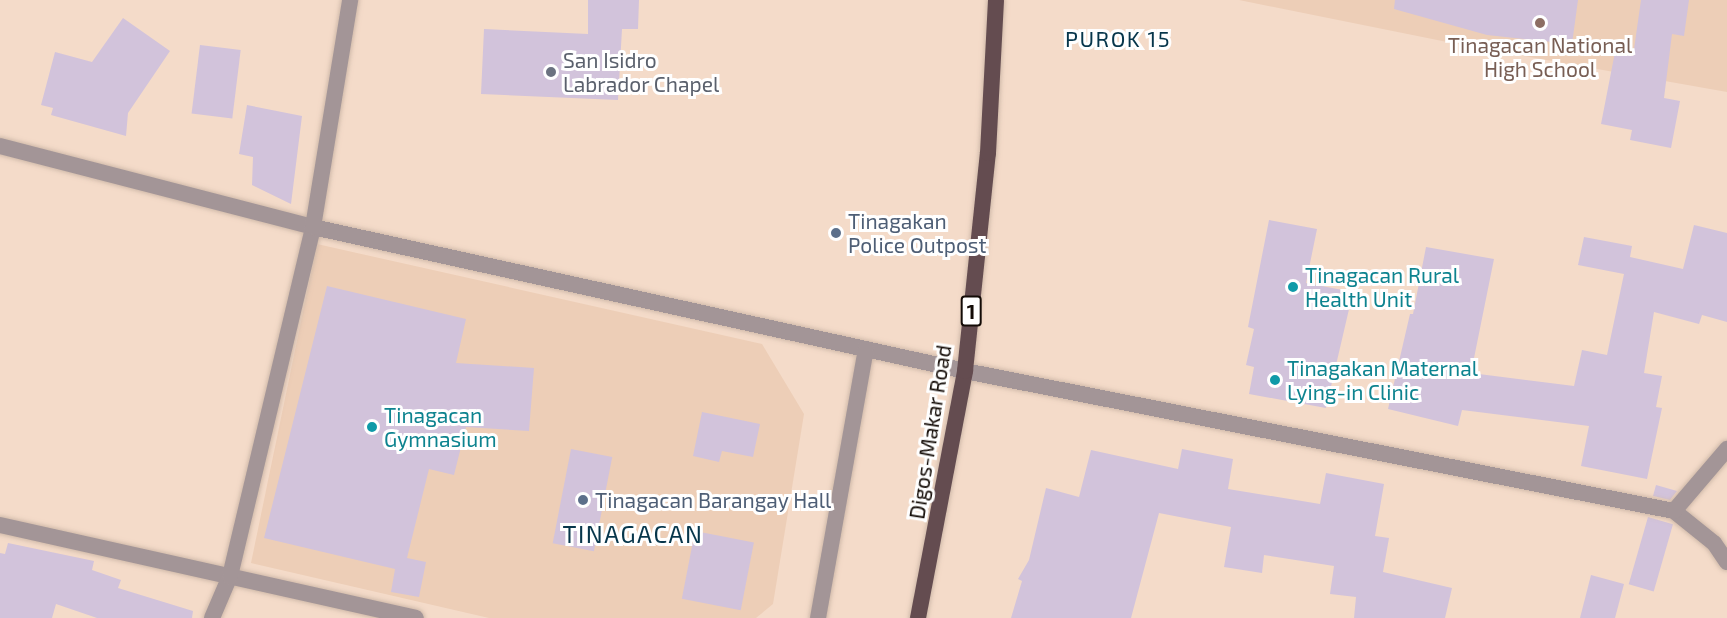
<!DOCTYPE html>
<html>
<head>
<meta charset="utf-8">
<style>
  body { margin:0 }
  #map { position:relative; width:1727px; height:618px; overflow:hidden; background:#f4dbc9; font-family:"Exo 2",sans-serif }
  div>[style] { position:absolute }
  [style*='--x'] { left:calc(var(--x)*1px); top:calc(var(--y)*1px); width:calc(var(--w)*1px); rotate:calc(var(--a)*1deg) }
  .built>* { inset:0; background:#edceb7 }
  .building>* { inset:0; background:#d2c3db; transform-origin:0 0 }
  .roads { filter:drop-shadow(0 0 2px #d0baaa) drop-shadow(0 0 2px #d0baaa) }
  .minor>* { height:16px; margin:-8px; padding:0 8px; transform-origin:8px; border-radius:8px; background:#a39597 }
  .trunk>* { height:16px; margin:-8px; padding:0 8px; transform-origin:8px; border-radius:8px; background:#644c50 }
  .dots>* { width:16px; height:16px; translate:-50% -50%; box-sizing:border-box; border:3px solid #fff; border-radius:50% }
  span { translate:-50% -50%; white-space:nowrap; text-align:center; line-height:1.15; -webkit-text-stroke:6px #fff; paint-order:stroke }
  .shield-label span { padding:2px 4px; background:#fff; border:2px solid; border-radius:4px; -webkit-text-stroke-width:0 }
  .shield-label { font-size:20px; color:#130b06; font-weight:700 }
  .education-label { font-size:21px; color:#785e54 }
  .worship-label { font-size:21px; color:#5b616d }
  .left { translate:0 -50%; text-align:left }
  .service-label { font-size:21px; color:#4e5e75 }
  .culture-label { font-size:21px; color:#0d838f }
  .street-label { font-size:21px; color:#130b06 }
  .neighbourhood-label { font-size:22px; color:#07364b; letter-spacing:1.5px }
  .quarter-label { font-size:24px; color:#07364b; letter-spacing:1.5px }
</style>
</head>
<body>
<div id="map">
  <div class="built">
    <div style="clip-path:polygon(1239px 0,1727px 0,1727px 92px,1467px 46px)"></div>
    <div style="clip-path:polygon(317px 244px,762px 344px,804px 414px,773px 604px,756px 618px,489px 618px,251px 563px)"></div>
  </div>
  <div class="building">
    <div style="clip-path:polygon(588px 0,639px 0,638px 29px,622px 29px,618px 100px,481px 94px,484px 29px,588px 34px)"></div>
    <div style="clip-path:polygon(1395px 0,1578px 0,1572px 44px,1487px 35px,1394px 9px)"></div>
    <div style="clip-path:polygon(1641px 0,1689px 0,1684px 36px,1672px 34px,1664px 98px,1680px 101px,1671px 148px,1630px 140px,1632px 130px,1601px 124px,1615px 52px,1633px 56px)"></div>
    <div style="clip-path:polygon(123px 18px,170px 51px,128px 113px,126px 136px,51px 115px,53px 108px,41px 105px,55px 52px,92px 62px)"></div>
    <div style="left:200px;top:45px;width:41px;height:69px;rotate:7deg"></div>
    <div style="clip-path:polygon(247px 105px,302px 116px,291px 204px,252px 185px,253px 157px,239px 154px)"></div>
    <div style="clip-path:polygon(1269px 220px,1317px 229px,1306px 283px,1353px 292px,1326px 408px,1249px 394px,1254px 367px,1246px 365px,1254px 329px,1248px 327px)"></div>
    <div style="clip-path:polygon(1694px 225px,1727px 233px,1727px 322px,1702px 315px,1699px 324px,1654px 312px,1644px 373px,1662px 376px,1656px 407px,1662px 408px,1647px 479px,1581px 466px,1589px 426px,1462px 410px,1458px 426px,1388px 409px,1410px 314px,1413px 314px,1426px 247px,1494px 259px,1471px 373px,1574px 386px,1582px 350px,1607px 355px,1624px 274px,1578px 265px,1584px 237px,1632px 246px,1630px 257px,1683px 269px)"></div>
    <div style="clip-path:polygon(327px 286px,466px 319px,456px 363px,534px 368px,529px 431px,466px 427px,454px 475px,429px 469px,407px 558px,426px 562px,419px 597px,391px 592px,395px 569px,264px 538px)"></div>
    <div style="clip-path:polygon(702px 412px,760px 424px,753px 457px,722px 451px,719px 462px,693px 456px)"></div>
    <div style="left:571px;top:449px;width:42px;height:96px;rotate:11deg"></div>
    <div style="clip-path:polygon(1182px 449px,1233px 459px,1228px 489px,1320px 504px,1326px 473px,1384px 484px,1375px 536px,1389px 538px,1383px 572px,1452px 588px,1445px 618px,1354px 618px,1356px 597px,1330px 594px,1334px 566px,1264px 555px,1262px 573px,1224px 567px,1231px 527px,1159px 513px,1131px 618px,1011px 618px,1022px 581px,1018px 579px,1029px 560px,1046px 488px,1079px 497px,1091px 450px,1178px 469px)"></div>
    <div style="clip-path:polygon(1656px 485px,1677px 491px,1670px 500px,1653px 496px)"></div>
    <div style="left:1648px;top:517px;width:26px;height:70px;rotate:16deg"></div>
    <div style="left:695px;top:531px;width:60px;height:69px;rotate:11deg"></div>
    <div style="clip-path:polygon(8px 543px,94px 561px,92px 570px,121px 580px,118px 588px,193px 611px,192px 618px,97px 618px,56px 604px,52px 618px,0 618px,0 553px,5px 554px)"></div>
    <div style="clip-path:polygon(1591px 575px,1624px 584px,1615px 618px,1580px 618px)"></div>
  </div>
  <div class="roads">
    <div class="minor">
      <div style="--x:0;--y:146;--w:323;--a:14.5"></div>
      <div style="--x:313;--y:227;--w:668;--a:12.45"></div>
      <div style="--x:965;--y:371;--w:723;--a:11.17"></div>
      <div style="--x:1674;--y:511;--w:51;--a:38.7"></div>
      <div style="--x:1714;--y:543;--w:23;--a:56"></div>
      <div style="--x:1674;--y:511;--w:82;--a:-49.5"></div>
      <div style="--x:0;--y:525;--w:426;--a:12.6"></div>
      <div style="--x:212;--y:618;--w:46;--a:-66.8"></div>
      <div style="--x:230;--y:576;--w:359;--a:-76.6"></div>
      <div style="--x:313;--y:227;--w:230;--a:-80.7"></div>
      <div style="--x:818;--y:618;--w:273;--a:-79.9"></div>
    </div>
    <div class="trunk">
      <div style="--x:918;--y:618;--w:251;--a:-79.2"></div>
      <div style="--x:965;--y:371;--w:219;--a:-84"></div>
      <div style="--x:988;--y:153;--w:153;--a:-87"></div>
    </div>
  </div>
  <div class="dots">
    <div style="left:1540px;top:23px;background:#8d6e63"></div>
    <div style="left:551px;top:72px;background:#6b7280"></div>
    <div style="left:836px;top:233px;background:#5c6f8a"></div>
    <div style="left:1293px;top:287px;background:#0f9aa8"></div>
    <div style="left:1275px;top:380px;background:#0f9aa8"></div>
    <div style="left:372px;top:427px;background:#0f9aa8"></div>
    <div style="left:583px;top:500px;background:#5c6f8a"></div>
  </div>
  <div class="shield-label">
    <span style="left:971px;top:311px">1</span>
  </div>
  <div class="education-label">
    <span style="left:1540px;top:57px">Tinagacan National<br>High School</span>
  </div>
  <div class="worship-label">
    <span class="left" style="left:563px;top:72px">San Isidro<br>Labrador Chapel</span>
  </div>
  <div class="service-label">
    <span class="left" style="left:848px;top:233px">Tinagakan<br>Police Outpost</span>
    <span class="left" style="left:595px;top:500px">Tinagacan Barangay Hall</span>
  </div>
  <div class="culture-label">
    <span class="left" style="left:1305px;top:287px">Tinagacan Rural<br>Health Unit</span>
    <span class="left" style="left:1287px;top:380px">Tinagakan Maternal<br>Lying-in Clinic</span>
    <span class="left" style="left:384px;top:427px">Tinagacan<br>Gymnasium</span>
  </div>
  <div class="street-label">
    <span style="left:930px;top:432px;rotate:-81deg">Digos-Makar Road</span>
  </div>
  <div class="neighbourhood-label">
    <span style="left:1118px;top:39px">PUROK 15</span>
  </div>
  <div class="quarter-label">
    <span style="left:633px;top:534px">TINAGACAN</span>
  </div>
</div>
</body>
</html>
